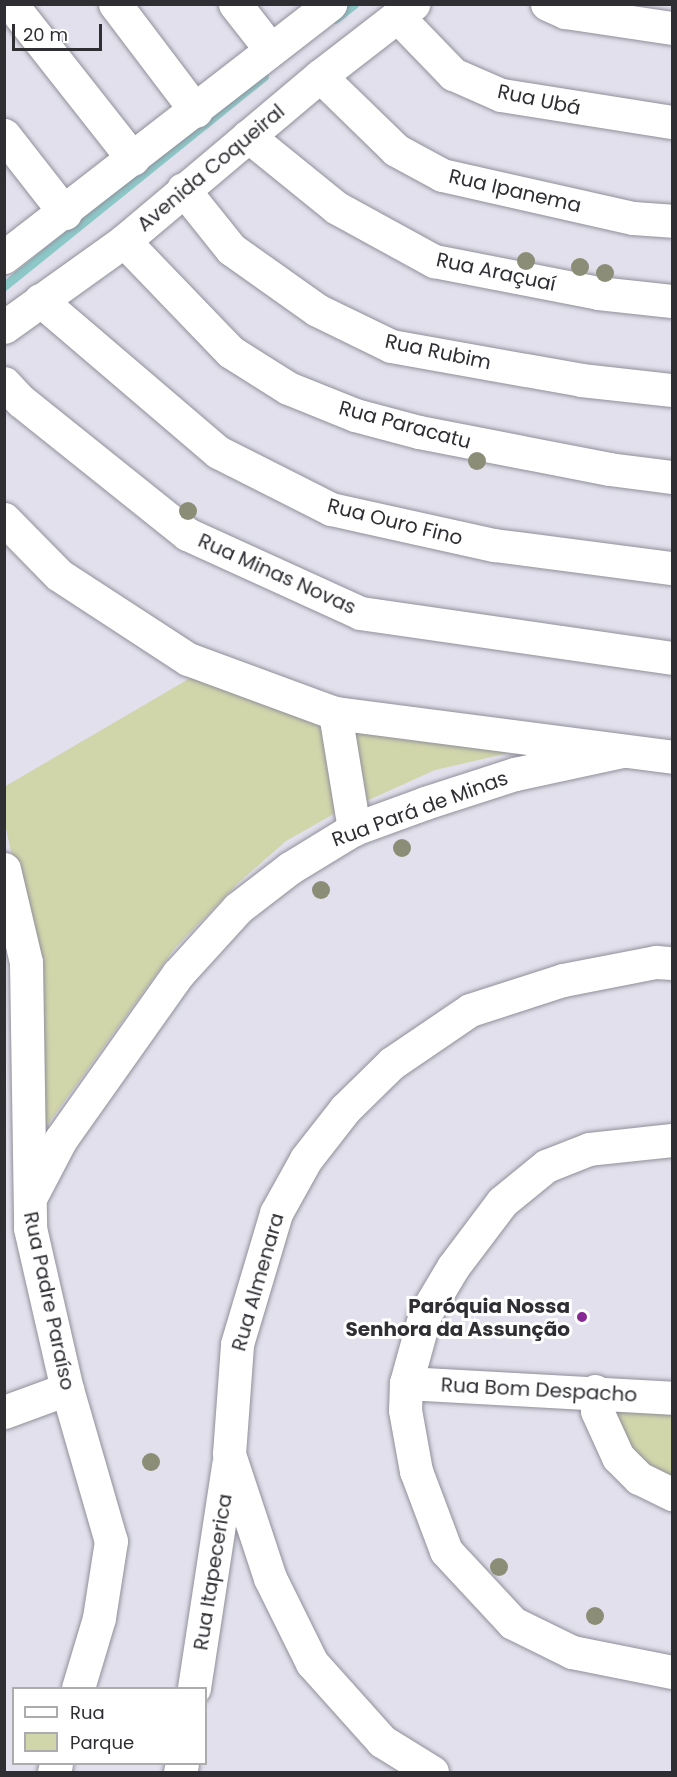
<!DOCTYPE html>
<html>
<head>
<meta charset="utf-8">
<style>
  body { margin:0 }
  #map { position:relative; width:677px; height:1777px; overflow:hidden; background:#e1e0ec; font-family:Poppins,sans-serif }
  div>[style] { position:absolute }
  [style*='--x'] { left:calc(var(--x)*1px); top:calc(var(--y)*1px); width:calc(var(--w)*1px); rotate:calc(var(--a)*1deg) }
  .green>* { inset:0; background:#d1d5aa }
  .stream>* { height:9px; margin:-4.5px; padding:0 4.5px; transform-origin:4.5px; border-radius:4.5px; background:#8dc8c8 }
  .roads { filter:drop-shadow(0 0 2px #908f9a) drop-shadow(0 0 2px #908f9a) }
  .street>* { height:33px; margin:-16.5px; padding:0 16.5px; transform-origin:16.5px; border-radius:16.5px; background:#fff }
  .trees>* { width:18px; height:18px; margin:-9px; border-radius:50%; background:#8c8d76 }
  .dots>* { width:16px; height:16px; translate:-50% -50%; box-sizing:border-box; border:3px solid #fff; border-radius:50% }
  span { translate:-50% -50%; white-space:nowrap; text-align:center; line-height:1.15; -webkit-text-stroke:6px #fff; paint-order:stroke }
  .street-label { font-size:20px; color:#2f2e33 }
  .poi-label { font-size:20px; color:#2f2e33; font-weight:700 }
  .right { translate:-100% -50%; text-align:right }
  .frame { position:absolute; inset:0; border:6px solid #2f2e33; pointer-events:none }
  .legend { position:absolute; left:12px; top:1687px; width:195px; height:78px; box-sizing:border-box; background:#fff; border:2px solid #acabad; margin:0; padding:8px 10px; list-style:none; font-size:18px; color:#2f2e33 }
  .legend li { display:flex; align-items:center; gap:12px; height:30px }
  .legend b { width:30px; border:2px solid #acabad }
  .scale { position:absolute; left:12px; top:24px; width:90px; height:27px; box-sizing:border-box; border:3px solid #2f2e33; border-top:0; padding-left:8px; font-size:18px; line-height:21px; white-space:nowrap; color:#2f2e33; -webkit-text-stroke:4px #fff; paint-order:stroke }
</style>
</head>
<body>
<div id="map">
  <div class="green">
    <div style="clip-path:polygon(192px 677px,325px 721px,339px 811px,286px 841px,239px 882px,175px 948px,40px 1135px,44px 1001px,5px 824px,4px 787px)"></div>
    <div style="clip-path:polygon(351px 724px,526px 749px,435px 770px,362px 803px)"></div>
    <div style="clip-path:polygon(672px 1405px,672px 1484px,643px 1474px,602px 1408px)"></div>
  </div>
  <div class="stream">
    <div style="--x:335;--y:19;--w:24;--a:-38"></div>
    <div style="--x:4;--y:286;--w:334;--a:-38.9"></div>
  </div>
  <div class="roads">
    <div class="street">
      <div style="--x:11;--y:4;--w:197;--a:51.8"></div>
      <div style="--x:115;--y:4;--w:134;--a:52.9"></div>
      <div style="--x:235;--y:4;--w:58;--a:52"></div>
      <div style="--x:547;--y:4;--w:20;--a:24"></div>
      <div style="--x:565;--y:12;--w:108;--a:8.5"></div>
      <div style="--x:397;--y:16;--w:81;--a:46"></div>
      <div style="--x:453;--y:74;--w:52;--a:23.6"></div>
      <div style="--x:501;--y:95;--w:173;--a:9"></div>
      <div style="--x:320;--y:76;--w:106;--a:44.2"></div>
      <div style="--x:396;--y:150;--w:52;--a:28.5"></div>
      <div style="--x:442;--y:175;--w:196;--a:12.7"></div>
      <div style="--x:633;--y:218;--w:39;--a:4"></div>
      <div style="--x:4;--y:135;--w:99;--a:52"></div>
      <div style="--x:248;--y:136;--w:114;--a:39"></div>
      <div style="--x:337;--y:208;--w:111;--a:28.7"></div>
      <div style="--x:434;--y:261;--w:167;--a:11"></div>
      <div style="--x:598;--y:293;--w:74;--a:6.2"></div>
      <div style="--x:183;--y:189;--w:77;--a:51.3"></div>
      <div style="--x:231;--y:249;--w:105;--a:35.3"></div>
      <div style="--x:317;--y:310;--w:82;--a:25.9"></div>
      <div style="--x:391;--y:346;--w:193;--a:10.1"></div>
      <div style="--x:581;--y:380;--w:92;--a:6.3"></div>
      <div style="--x:124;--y:241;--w:154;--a:46.1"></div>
      <div style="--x:231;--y:352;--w:67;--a:32.3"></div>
      <div style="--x:288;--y:388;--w:72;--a:21.9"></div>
      <div style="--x:355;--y:415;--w:66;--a:14.9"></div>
      <div style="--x:419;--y:432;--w:194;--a:11"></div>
      <div style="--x:609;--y:469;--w:64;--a:7.2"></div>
      <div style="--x:4;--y:257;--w:413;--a:-37.8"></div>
      <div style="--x:40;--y:300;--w:234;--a:40.5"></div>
      <div style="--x:218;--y:452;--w:127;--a:26.8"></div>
      <div style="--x:331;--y:509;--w:167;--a:12.5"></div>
      <div style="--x:494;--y:545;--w:179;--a:7.4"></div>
      <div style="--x:4;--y:327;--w:148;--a:-35.6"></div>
      <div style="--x:124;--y:241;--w:256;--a:-40.1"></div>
      <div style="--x:320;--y:76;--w:118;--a:-37.7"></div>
      <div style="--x:4;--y:383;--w:25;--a:47"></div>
      <div style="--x:21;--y:401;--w:213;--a:38.7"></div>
      <div style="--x:187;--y:534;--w:190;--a:24.5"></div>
      <div style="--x:360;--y:613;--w:315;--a:8.2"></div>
      <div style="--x:4;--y:519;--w:78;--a:45.5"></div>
      <div style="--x:59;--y:575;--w:154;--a:33.1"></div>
      <div style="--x:188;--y:659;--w:157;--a:20.2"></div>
      <div style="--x:335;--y:713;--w:340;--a:7.4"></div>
      <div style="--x:335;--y:713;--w:118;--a:80.7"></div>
      <div style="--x:4;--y:869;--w:96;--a:76.7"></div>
      <div style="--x:26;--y:962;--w:266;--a:89.1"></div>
      <div style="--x:30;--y:1228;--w:165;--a:77.1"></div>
      <div style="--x:67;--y:1389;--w:158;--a:73.9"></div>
      <div style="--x:111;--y:1541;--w:78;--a:98.9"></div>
      <div style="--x:99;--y:1618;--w:73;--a:106.7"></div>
      <div style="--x:672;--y:1140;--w:83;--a:173.8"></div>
      <div style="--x:589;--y:1149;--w:46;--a:158.4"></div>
      <div style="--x:546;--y:1166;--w:57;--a:140.7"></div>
      <div style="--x:502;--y:1202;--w:81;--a:127"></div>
      <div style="--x:453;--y:1267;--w:55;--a:120.8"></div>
      <div style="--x:425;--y:1314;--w:72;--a:105.4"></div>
      <div style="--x:406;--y:1383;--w:27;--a:92"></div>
      <div style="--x:405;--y:1410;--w:62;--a:79.8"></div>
      <div style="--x:416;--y:1471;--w:85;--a:69.4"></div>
      <div style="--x:446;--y:1551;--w:98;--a:47.1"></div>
      <div style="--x:513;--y:1623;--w:66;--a:26.2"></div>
      <div style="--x:572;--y:1652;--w:102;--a:11.3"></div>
      <div style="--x:30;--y:1198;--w:67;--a:-62.3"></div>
      <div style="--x:61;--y:1139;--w:202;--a:-54.7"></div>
      <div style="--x:178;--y:974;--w:89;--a:-47.7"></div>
      <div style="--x:238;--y:908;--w:66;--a:-37.6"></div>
      <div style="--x:290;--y:868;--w:75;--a:-31.4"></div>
      <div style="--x:354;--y:829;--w:76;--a:-20.1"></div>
      <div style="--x:425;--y:803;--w:95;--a:-17.9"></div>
      <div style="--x:515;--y:774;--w:109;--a:-12.1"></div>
      <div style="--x:406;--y:1383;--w:266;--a:3.2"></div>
      <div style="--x:595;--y:1391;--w:20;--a:84"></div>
      <div style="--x:597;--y:1411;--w:51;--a:65.5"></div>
      <div style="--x:618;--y:1457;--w:30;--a:45"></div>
      <div style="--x:639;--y:1478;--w:37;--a:26"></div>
      <div style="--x:4;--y:1412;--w:67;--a:-20.1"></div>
      <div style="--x:194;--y:1688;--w:226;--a:-81.3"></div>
      <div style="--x:54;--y:1772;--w:8;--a:-76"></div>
      <div style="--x:180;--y:1772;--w:8;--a:-76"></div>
      <div style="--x:432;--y:1772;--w:59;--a:-148.2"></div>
      <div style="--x:382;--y:1741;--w:105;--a:-131.9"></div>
      <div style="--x:312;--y:1663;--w:95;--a:-116.3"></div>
      <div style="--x:270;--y:1578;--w:131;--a:-108.3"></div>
      <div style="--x:229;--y:1454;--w:110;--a:-85.8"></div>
      <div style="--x:237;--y:1344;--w:137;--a:-73.4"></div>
      <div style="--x:276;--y:1213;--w:62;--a:-60.9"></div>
      <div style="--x:306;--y:1159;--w:63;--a:-52"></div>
      <div style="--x:345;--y:1109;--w:66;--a:-44.4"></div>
      <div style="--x:392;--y:1063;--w:94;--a:-34.2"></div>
      <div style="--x:470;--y:1010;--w:98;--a:-17.9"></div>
      <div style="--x:563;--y:980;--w:95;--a:-11"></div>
      <div style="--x:656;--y:962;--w:16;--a:4"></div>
    </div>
  </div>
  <div class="trees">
    <div style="left:526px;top:261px"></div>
    <div style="left:580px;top:267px"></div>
    <div style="left:605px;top:273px"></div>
    <div style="left:477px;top:461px"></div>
    <div style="left:188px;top:511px"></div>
    <div style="left:402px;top:848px"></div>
    <div style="left:321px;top:890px"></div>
    <div style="left:151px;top:1462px"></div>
    <div style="left:499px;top:1567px"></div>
    <div style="left:595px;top:1616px"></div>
  </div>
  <div class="dots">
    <div style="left:582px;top:1317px;background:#872993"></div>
  </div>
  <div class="street-label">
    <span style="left:539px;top:100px;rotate:12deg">Rua Ubá</span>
    <span style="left:211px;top:168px;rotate:-40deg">Avenida Coqueiral</span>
    <span style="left:515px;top:191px;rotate:13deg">Rua Ipanema</span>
    <span style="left:496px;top:272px;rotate:12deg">Rua Araçuaí</span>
    <span style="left:438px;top:352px;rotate:12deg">Rua Rubim</span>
    <span style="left:405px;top:425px;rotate:15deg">Rua Paracatu</span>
    <span style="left:395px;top:522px;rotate:14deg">Rua Ouro Fino</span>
    <span style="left:277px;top:574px;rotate:24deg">Rua Minas Novas</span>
    <span style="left:420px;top:809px;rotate:-20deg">Rua Pará de Minas</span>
    <span style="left:258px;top:1282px;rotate:-74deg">Rua Almenara</span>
    <span style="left:49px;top:1301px;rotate:78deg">Rua Padre Paraíso</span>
    <span style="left:539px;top:1390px;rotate:3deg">Rua Bom Despacho</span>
    <span style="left:213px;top:1572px;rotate:-81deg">Rua Itapecerica</span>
  </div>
  <div class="poi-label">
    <span class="right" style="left:570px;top:1318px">Paróquia Nossa<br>Senhora da Assunção</span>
  </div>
  <div class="frame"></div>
  <ul class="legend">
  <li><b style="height:8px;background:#fff"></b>Rua</li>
  <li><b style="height:16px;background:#d1d5aa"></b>Parque</li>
  </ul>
  <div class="scale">20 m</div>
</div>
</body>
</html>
